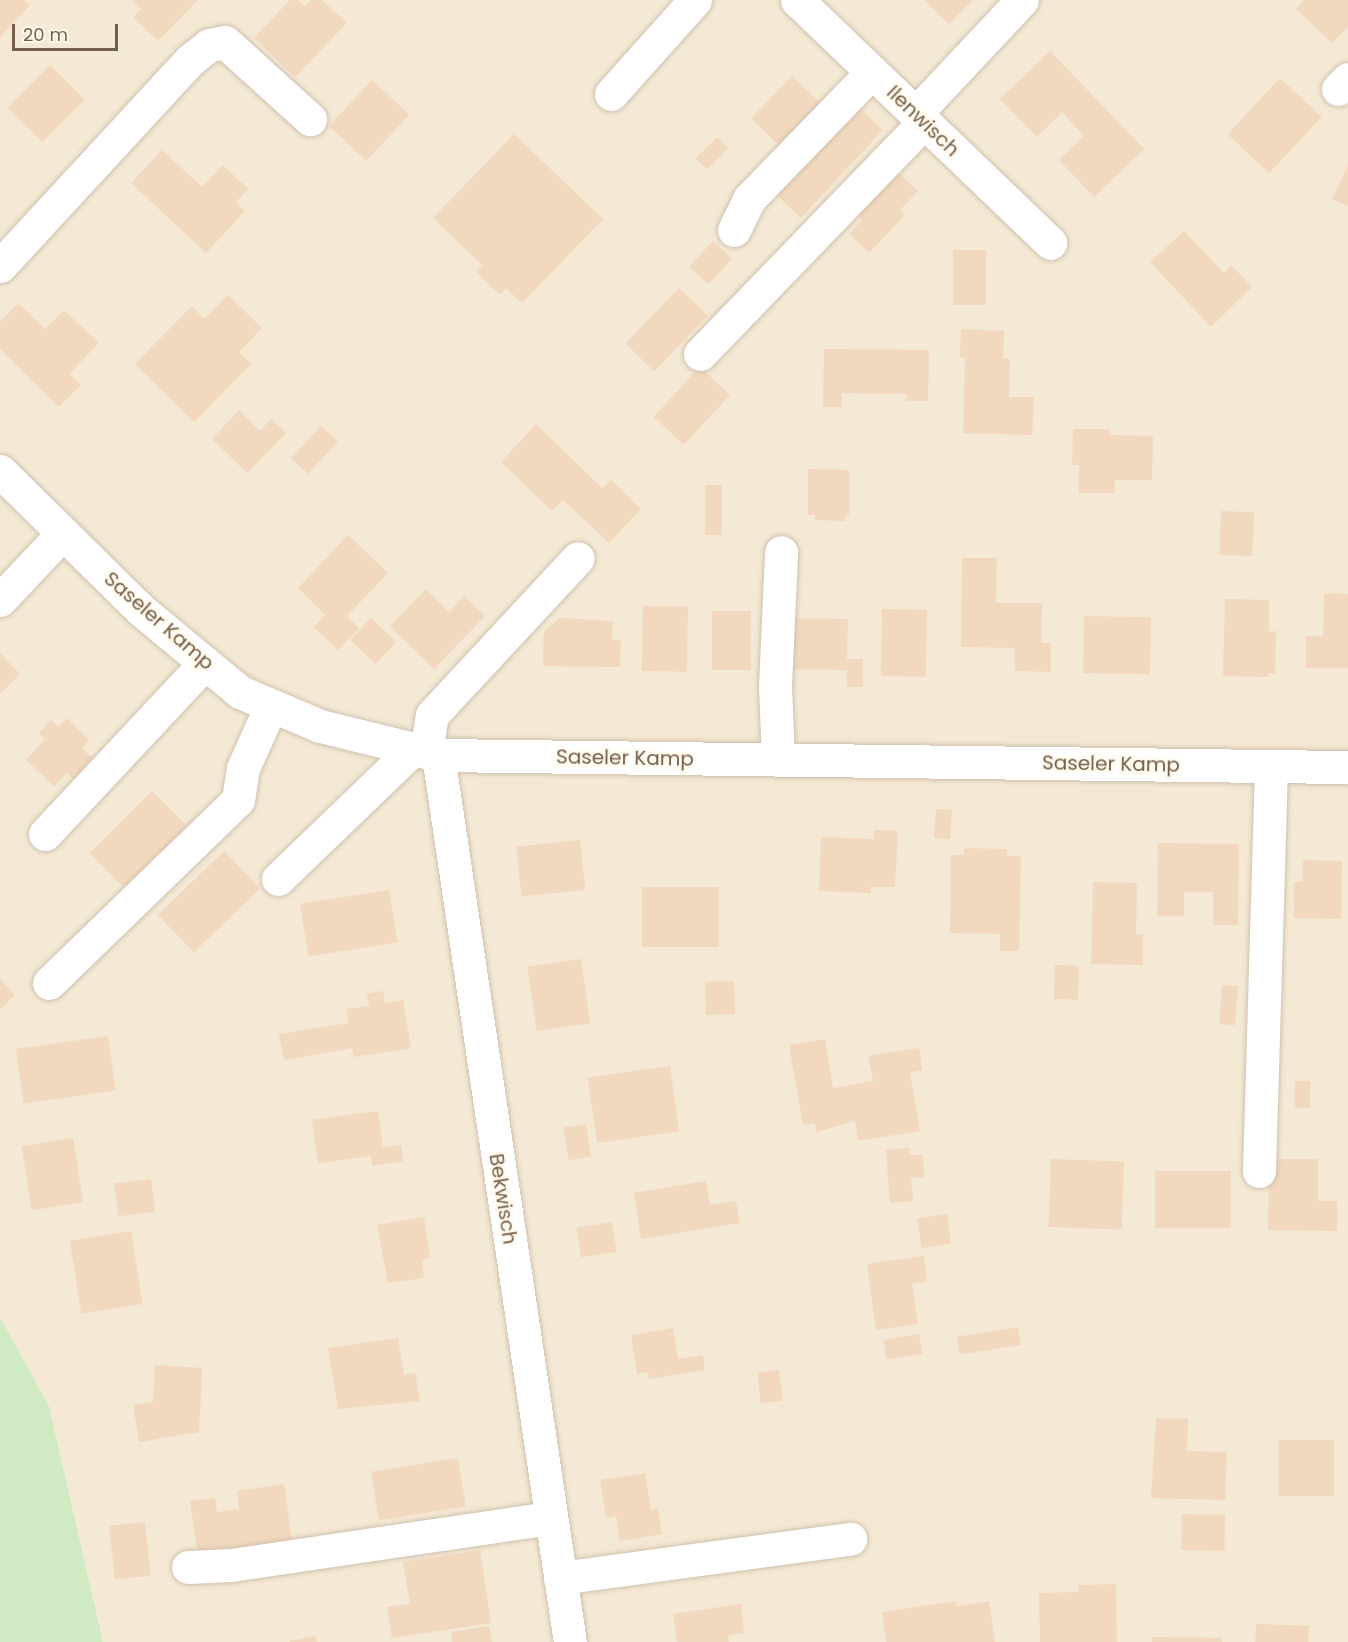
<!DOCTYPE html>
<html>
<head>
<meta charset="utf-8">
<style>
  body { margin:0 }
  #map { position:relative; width:1348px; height:1642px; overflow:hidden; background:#fcf6e6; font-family:Poppins,sans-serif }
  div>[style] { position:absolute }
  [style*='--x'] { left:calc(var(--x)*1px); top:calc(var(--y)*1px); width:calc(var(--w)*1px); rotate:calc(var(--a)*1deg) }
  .residential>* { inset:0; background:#f4e9d4 }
  .green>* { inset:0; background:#d0eac4 }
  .building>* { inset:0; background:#f2d8be; transform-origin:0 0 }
  .roads { filter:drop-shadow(0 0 2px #d0c1af) drop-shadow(0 0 2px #d0c1af) }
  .minor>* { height:33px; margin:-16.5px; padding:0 16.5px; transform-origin:16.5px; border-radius:16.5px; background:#fff }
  span { translate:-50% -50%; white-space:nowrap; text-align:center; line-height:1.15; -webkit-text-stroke:5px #fffaed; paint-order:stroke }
  .street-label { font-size:20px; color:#765e4b }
  .scale { position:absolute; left:12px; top:24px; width:106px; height:27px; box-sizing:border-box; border:3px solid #765e4b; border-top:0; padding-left:8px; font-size:18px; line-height:21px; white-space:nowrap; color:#765e4b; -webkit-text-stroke:4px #fffaed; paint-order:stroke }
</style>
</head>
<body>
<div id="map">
  <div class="residential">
    <div style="clip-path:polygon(0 0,1348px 0,1348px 1642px,103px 1642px,49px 1406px,0 1317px)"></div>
  </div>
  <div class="green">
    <div style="clip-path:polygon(0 1317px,49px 1406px,103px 1642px,0 1642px)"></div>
  </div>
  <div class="building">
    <div style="clip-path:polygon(0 0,24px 0,30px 5px,0 37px)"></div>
    <div style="clip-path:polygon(132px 0,198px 0,158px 41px,133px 17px,141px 9px)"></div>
    <div style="clip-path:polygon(290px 0,298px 0,305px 6px,311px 0,322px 0,347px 23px,295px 77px,254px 38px)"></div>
    <div style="clip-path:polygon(924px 0,973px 0,949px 24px)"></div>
    <div style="clip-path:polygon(1304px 0,1348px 0,1348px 27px,1332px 43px,1296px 9px)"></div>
    <div style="clip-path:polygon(1050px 51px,1144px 149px,1094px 197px,1059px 160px,1084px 136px,1062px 112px,1037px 137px,1000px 99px)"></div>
    <div style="left:50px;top:65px;width:49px;height:60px;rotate:45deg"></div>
    <div style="left:792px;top:76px;width:39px;height:59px;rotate:44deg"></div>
    <div style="left:1280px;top:78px;width:57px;height:77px;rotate:43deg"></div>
    <div style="left:372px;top:80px;width:51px;height:63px;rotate:43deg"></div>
    <div style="left:855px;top:104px;width:38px;height:120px;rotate:43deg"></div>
    <div style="clip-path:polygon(514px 134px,603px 219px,522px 303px,506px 288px,500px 295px,476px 272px,482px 265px,433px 218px)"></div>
    <div style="left:717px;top:137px;width:16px;height:30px;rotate:45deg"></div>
    <div style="clip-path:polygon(162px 150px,202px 187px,223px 165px,248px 189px,236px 202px,245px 211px,206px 253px,131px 183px)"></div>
    <div style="clip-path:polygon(890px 165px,918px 191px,900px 210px,905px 215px,869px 253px,849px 234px,862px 220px,849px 208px)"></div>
    <div style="clip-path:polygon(1348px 165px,1348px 206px,1332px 199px)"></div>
    <div style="clip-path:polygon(1184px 231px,1224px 273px,1231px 265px,1252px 287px,1211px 327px,1150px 262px)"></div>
    <div style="left:713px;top:241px;width:26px;height:35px;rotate:43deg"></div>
    <div style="left:953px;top:250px;width:33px;height:55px"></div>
    <div style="left:679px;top:288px;width:40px;height:77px;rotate:44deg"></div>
    <div style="clip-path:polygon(228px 295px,262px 328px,239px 352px,251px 364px,194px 422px,135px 364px,192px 306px,204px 319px)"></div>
    <div style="clip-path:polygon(18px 303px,45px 329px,64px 310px,99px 343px,69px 374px,81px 385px,59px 407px,0 349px,0 322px)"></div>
    <div style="clip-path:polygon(961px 329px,1004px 331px,1003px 359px,1010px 359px,1009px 397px,1034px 397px,1032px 435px,963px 433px,965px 357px,960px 357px)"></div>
    <div style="clip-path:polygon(824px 349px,929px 350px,928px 401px,906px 401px,907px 394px,842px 393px,842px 407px,823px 407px)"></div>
    <div style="left:700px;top:367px;width:41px;height:68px;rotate:43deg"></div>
    <div style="clip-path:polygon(239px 410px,260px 431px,271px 419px,286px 433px,247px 473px,212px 439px)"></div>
    <div style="clip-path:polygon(536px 424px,602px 488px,611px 480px,641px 509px,609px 543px,563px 500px,552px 511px,501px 462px)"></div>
    <div style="left:321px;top:426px;width:23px;height:44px;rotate:43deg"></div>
    <div style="clip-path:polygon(1073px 429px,1109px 429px,1109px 435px,1153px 436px,1152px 480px,1115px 480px,1115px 493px,1079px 493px,1079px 465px,1072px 465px)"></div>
    <div style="clip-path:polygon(808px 469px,849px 470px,849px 516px,845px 515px,845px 521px,815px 520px,815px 515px,808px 515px)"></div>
    <div style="left:705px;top:485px;width:17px;height:50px"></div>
    <div style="left:1221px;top:511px;width:33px;height:44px;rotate:2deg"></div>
    <div style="clip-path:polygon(348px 535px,388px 573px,347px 616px,359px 628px,338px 650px,314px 627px,325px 615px,298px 588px)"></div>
    <div style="clip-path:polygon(962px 558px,997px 558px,996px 603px,1042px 603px,1041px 643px,1051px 643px,1051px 672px,1015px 671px,1015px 648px,961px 647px)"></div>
    <div style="clip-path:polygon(426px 589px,449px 612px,464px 596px,485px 616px,434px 669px,390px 626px)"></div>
    <div style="clip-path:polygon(1324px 593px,1348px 594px,1348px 668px,1306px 668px,1306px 636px,1323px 636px)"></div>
    <div style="clip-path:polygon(1225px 599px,1269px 600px,1269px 632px,1276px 631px,1275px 674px,1268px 673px,1268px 677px,1223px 676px)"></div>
    <div style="left:643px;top:606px;width:45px;height:65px;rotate:1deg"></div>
    <div style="left:882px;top:609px;width:45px;height:67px;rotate:1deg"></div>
    <div style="left:712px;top:611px;width:39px;height:59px"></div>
    <div style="left:1084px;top:616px;width:67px;height:57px;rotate:1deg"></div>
    <div style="left:371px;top:618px;width:35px;height:30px;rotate:44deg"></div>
    <div style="clip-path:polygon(560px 618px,613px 621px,612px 640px,621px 640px,620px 667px,543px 666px,544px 631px)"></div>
    <div style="clip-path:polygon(785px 618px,848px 619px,847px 659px,863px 659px,863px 687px,847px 687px,847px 670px,784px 669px)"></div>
    <div style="clip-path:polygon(0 653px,20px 674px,0 694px)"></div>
    <div style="clip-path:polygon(67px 718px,89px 740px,82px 748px,94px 760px,74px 780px,67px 773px,54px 786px,26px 760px,45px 739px,39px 733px,51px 720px,58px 727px)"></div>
    <div style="left:152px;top:791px;width:49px;height:88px;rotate:45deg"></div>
    <div style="left:936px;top:809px;width:16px;height:29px;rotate:4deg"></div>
    <div style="clip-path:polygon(874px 830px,898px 831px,895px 887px,871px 887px,871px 893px,819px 891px,821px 837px,874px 839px)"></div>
    <div style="left:580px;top:840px;width:50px;height:64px;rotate:84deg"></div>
    <div style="clip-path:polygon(1158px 843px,1239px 844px,1238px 925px,1213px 925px,1213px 892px,1184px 892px,1184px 916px,1157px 916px)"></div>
    <div style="clip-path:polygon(964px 848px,1007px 849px,1007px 856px,1021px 856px,1019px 951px,1000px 951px,1000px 934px,950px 933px,951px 855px,964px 855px)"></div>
    <div style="left:224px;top:851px;width:52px;height:92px;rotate:46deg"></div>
    <div style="clip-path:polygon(1303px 860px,1342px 861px,1341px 919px,1294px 918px,1294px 882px,1303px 881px)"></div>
    <div style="clip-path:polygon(1093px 882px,1137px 883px,1136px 934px,1143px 934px,1143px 965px,1091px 964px)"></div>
    <div style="left:642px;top:887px;width:77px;height:60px"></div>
    <div style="left:389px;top:890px;width:53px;height:90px;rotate:81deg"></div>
    <div style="left:581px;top:959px;width:65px;height:54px;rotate:82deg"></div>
    <div style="left:1055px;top:965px;width:24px;height:34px;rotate:2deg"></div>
    <div style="clip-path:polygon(0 979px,15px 995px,0 1010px)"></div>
    <div style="left:734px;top:981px;width:33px;height:29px;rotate:88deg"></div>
    <div style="left:1222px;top:985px;width:16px;height:39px;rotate:4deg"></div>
    <div style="clip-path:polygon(383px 991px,385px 1003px,403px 1000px,411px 1048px,354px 1057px,352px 1048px,284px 1060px,279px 1034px,349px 1023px,346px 1009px,369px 1006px,367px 994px)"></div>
    <div style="left:108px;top:1036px;width:55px;height:93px;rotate:82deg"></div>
    <div style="clip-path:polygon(825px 1039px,833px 1088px,873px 1081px,868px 1056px,919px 1048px,922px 1070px,910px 1072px,920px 1131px,858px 1141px,855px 1121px,816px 1132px,815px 1123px,803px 1125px,789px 1045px)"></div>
    <div style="left:670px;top:1066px;width:66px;height:83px;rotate:82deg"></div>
    <div style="left:1295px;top:1081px;width:15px;height:27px"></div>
    <div style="clip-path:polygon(378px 1111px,383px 1147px,401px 1145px,403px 1161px,372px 1166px,371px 1156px,318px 1163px,312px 1120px)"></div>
    <div style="left:586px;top:1124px;width:33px;height:23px;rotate:81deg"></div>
    <div style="left:73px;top:1138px;width:65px;height:52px;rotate:81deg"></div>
    <div style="clip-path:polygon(909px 1148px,909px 1155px,923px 1155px,924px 1177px,911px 1178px,913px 1201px,890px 1203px,886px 1150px)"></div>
    <div style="left:1051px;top:1159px;width:73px;height:68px;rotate:2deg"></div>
    <div style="clip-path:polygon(1269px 1159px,1318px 1159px,1318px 1201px,1337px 1201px,1337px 1231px,1268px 1230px)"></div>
    <div style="left:1155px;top:1171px;width:76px;height:57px"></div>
    <div style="left:151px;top:1179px;width:33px;height:37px;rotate:83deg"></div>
    <div style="clip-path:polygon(706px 1181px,710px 1205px,736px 1201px,740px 1223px,641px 1239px,634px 1193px)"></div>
    <div style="left:947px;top:1214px;width:30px;height:30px;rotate:82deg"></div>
    <div style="clip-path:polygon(424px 1217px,430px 1258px,422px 1260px,424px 1278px,388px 1283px,377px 1225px)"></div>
    <div style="left:612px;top:1222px;width:30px;height:36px;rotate:81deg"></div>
    <div style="left:131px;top:1231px;width:74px;height:62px;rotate:81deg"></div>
    <div style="clip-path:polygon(924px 1256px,927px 1282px,912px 1283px,918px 1324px,876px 1330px,867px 1264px)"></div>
    <div style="left:1018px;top:1327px;width:18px;height:62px;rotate:81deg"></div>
    <div style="clip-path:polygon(673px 1328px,678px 1359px,703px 1355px,705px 1370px,649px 1379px,648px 1372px,637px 1374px,631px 1335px)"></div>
    <div style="left:919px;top:1334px;width:20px;height:36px;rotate:81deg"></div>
    <div style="clip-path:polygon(398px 1338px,404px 1375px,415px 1373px,420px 1401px,338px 1409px,328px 1348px)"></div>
    <div style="clip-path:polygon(155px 1365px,202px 1368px,199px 1432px,139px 1442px,133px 1405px,153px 1402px)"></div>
    <div style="left:779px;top:1370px;width:31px;height:22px;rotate:83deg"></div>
    <div style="clip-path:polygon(1156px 1418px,1188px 1419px,1187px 1451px,1227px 1452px,1225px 1500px,1151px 1498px)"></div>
    <div style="left:1279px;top:1440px;width:55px;height:56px"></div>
    <div style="left:458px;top:1458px;width:49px;height:88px;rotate:81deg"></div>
    <div style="clip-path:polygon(645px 1473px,651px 1510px,658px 1508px,662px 1534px,620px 1541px,616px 1516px,606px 1518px,600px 1480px)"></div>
    <div style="clip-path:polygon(284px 1484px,293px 1547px,198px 1556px,190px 1501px,215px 1498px,217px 1512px,239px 1509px,237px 1491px)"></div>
    <div style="left:1182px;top:1514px;width:43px;height:36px;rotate:1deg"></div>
    <div style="left:145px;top:1522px;width:54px;height:36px;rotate:84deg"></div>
    <div style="clip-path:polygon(480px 1550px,491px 1623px,392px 1638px,387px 1607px,410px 1604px,403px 1562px)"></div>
    <div style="clip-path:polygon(1116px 1584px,1117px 1642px,1040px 1642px,1039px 1593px,1078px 1592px,1078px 1585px)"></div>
    <div style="clip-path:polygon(956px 1601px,957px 1606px,989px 1601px,995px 1642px,886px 1642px,882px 1612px)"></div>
    <div style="clip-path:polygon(741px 1604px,744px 1633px,728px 1635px,729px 1642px,677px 1642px,673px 1614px)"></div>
    <div style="left:1256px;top:1624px;width:53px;height:18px;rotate:2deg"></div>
    <div style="clip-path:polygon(489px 1626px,492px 1642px,452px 1642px,451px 1632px)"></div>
    <div style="clip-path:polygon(316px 1636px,317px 1642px,290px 1642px,290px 1641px)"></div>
    <div style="clip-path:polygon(1152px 1637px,1222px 1638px,1222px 1642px,1152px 1642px)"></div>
  </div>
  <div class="roads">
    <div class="minor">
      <div style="--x:797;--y:0;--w:351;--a:43.8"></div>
      <div style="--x:1338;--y:89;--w:14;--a:-45"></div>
      <div style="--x:611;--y:94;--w:126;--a:-48.2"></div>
      <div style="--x:915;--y:114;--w:156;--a:-46.8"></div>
      <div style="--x:734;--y:230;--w:34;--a:-64"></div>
      <div style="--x:749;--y:199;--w:177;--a:-45.9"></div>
      <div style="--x:0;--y:266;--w:280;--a:-47.3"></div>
      <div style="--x:190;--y:60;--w:24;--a:-38"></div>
      <div style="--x:209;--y:45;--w:16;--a:-11"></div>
      <div style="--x:225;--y:42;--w:115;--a:42.2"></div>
      <div style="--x:700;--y:354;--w:322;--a:-46"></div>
      <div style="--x:0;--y:471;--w:198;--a:44.6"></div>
      <div style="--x:141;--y:610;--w:129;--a:39.6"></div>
      <div style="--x:240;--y:692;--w:87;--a:23"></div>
      <div style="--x:320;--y:726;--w:122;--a:13.8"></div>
      <div style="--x:438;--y:755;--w:910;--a:0.76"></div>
      <div style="--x:0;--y:600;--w:92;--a:-46.8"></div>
      <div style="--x:426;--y:752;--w:37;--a:-81"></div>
      <div style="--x:432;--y:715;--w:214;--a:-47.1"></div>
      <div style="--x:438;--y:755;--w:897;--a:81.54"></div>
      <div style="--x:778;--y:760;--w:74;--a:-92.3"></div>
      <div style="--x:775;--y:686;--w:134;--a:-87.4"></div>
      <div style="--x:45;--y:834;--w:234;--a:-46.9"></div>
      <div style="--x:278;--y:879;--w:187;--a:-43.9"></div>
      <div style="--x:49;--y:983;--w:263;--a:-44.1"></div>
      <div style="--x:238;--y:800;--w:32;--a:-81"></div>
      <div style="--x:243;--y:768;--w:68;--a:-65.7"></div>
      <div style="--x:1259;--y:1171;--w:405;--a:-88.3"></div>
      <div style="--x:188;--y:1567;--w:43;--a:-2.7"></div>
      <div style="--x:231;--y:1565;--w:323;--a:-8.4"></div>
      <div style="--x:560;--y:1578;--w:293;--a:-7.7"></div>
    </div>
  </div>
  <div class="street-label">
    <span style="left:923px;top:121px;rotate:44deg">Ilenwisch</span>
    <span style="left:159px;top:621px;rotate:41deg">Saseler Kamp</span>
    <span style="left:625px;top:758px;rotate:1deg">Saseler Kamp</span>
    <span style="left:1111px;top:764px;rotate:1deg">Saseler Kamp</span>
    <span style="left:503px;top:1199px;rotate:81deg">Bekwisch</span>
  </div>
  <div class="scale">20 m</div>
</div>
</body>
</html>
